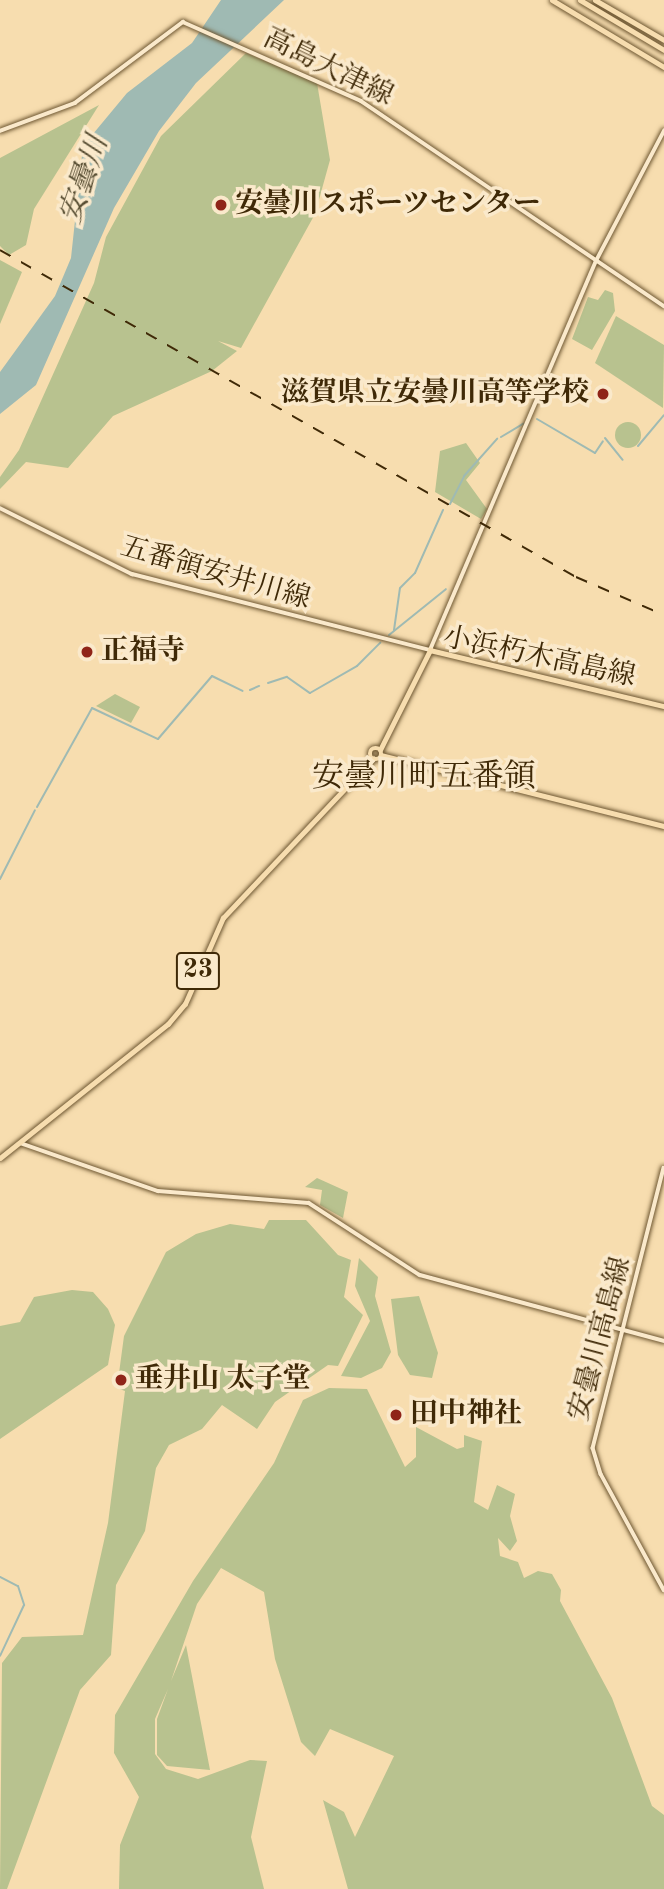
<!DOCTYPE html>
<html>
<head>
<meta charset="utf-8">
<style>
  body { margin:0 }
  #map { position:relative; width:664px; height:1889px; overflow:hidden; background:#f7ddaf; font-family:"Old Standard TT","Noto Serif JP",serif }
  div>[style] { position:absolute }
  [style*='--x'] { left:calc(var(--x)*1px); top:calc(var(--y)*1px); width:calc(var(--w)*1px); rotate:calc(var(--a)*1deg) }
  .green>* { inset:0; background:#b8c28f }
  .round { border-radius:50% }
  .water>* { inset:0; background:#9fbab3 }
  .stream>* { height:2px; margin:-1px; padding:0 1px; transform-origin:1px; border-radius:1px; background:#9fbab3 }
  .roads { filter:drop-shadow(0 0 2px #6d5631) drop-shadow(0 0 2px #6d5631) }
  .tertiary>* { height:3.5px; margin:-1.75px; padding:0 1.75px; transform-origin:1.75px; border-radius:1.75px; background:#fae9cb }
  .secondary>* { height:3.5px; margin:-1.75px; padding:0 1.75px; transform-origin:1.75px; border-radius:1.75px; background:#fae9cb }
  .primary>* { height:4.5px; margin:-2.25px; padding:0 2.25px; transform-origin:2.25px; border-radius:2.25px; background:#f7ddaf }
  .primary>.ring { margin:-2.25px; padding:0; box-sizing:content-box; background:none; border:4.5px solid #f7ddaf; border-radius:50% }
  .trunk>* { height:5px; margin:-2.5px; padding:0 2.5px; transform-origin:2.5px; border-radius:2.5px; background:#f7ddaf }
  .rail>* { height:2px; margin-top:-1px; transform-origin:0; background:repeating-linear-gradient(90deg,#3f2907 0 12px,transparent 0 24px) }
  .dots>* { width:19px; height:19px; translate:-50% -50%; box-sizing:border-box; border:4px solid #fae9cb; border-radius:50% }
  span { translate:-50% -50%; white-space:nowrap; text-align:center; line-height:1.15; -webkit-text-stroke:7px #fae9cb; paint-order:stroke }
  .shield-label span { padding:2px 5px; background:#fae9cb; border:2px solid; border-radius:5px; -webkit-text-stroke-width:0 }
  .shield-label { font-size:26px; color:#3f2907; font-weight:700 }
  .street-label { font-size:28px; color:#3f2907 }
  .poi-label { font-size:28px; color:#3f2907; font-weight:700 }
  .left { translate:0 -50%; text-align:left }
  .right { translate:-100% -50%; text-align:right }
  .water-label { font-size:30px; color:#574d32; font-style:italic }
  .quarter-label { font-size:32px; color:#3f2907 }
</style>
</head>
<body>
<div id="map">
  <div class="green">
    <div style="clip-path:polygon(246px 53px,317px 83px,330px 160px,315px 214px,241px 348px,218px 341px,237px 351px,212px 371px,113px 416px,68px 468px,26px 462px,0 489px,0 477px,19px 450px,94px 283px,106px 237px,161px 136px)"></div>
    <div style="clip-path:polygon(99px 105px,34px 209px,26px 245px,9px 255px,0 246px,0 158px)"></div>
    <div style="clip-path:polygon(0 260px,22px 272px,0 324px)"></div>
    <div style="clip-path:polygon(605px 290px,613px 293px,615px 311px,592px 350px,572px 339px,588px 297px,598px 300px)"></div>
    <div style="clip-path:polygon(616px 316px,664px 345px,663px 408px,595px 363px)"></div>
    <div class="round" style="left:615px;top:422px;width:26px;height:26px"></div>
    <div style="clip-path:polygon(466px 443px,480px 463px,466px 480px,487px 509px,481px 519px,435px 492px,440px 451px)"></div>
    <div style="clip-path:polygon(115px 694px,140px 707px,131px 723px,96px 706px)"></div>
    <div style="clip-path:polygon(317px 1178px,348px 1192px,343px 1218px,320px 1205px,322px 1190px,305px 1187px)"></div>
    <div style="clip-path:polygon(269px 1220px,306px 1220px,338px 1255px,351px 1260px,344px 1297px,363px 1315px,338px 1366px,328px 1365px,275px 1402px,257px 1429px,222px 1405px,202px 1429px,169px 1445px,156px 1468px,145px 1531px,116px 1585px,111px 1655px,80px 1690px,7px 1889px,0 1889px,2px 1663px,22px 1637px,83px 1635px,108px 1523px,125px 1391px,117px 1388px,124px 1336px,166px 1252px,196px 1234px,230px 1224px,264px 1229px)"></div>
    <div style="clip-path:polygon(359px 1258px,378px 1277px,375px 1296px,391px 1352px,382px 1368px,361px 1378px,341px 1376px,370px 1321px,355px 1286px)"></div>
    <div style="clip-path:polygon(72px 1290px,93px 1292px,108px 1309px,115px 1325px,108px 1365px,0 1439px,0 1326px,20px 1322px,34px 1297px)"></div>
    <div style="clip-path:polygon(419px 1296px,438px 1353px,432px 1378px,410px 1375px,398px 1355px,391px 1299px)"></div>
    <div style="clip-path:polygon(329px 1388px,367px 1389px,405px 1467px,416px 1457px,416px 1427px,457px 1449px,464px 1447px,464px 1435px,482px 1441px,474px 1502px,488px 1510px,497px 1485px,515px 1494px,510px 1516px,517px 1541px,510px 1551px,498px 1538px,500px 1556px,518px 1562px,524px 1578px,538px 1571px,552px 1574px,561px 1590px,560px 1601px,612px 1698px,652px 1806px,664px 1815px,664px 1889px,348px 1889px,323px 1800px,344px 1812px,355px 1837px,394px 1756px,330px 1729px,315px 1756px,301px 1742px,275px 1659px,264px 1592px,221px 1568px,197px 1604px,171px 1681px,186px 1645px,210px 1770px,167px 1766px,157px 1755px,157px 1719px,168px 1689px,155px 1719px,155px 1754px,166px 1769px,198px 1779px,250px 1760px,267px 1761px,251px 1837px,264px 1889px,119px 1889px,120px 1845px,139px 1797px,114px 1753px,115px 1715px,193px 1581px,274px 1463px,303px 1400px)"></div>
  </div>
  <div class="water">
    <div style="clip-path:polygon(221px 0,284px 0,196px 83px,159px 131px,114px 208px,36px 385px,0 414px,0 372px,55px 296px,71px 258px,83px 146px,127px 93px,192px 43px)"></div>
  </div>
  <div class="stream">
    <div style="--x:537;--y:419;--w:67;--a:30.4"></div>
    <div style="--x:595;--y:453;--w:14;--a:-56"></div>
    <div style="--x:501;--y:437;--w:26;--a:-31"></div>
    <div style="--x:605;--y:438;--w:28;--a:51"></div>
    <div style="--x:638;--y:446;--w:40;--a:-50"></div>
    <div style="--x:450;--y:504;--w:31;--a:-63"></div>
    <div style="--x:464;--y:476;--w:50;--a:-48.3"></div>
    <div style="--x:394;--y:630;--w:42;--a:-81.9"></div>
    <div style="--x:400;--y:588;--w:21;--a:-45"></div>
    <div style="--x:415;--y:573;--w:69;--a:-66"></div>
    <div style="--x:389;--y:635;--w:73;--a:-38.9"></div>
    <div style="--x:268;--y:683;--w:20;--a:-18"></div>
    <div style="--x:287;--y:677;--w:28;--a:35"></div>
    <div style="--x:310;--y:693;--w:54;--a:-29.9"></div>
    <div style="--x:357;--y:666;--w:33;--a:-45"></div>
    <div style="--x:250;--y:690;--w:10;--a:-24"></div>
    <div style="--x:37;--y:807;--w:113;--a:-60.9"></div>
    <div style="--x:92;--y:708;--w:73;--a:25.2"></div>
    <div style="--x:158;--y:739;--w:83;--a:-49.4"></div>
    <div style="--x:212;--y:676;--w:34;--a:26"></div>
    <div style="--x:0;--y:879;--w:77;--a:-63.1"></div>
    <div style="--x:0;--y:1577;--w:20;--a:27"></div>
    <div style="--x:18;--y:1586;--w:20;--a:72"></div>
    <div style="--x:24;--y:1605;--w:56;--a:115.2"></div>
  </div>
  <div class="roads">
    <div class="tertiary">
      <div style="--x:430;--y:650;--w:423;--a:-66.9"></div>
    </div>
    <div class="secondary">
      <div style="--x:0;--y:131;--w:80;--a:-20.5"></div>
      <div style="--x:75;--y:103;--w:135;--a:-36.9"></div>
      <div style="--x:183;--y:22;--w:195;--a:23.9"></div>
      <div style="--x:361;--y:101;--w:366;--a:34.1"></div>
      <div style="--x:596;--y:261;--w:147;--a:-62.4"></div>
      <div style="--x:0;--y:508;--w:148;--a:26.6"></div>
      <div style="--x:132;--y:574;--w:308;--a:14.3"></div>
      <div style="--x:20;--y:1143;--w:146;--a:19.2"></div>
      <div style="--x:158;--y:1191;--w:151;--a:4.5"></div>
      <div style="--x:309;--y:1203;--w:132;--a:33"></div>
      <div style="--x:420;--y:1275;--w:253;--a:15.1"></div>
      <div style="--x:664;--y:1168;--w:289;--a:104.2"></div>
      <div style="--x:593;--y:1448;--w:27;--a:73"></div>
      <div style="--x:601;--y:1474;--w:132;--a:61.5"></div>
    </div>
    <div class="primary">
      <div class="ring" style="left:370.5px;top:748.5px;width:6.5px;height:6.5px"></div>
      <div style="--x:380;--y:750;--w:112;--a:-63.4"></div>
      <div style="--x:430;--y:650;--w:241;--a:13.5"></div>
      <div style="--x:381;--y:755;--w:292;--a:14.1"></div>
      <div style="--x:0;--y:1158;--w:215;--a:-38.6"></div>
      <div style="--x:168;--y:1024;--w:26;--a:-50"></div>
      <div style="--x:185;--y:1004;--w:94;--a:-66.2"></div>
      <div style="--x:223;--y:918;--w:219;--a:-46.7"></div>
    </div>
    <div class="trunk">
      <div style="--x:552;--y:0;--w:131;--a:30.9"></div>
      <div style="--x:580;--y:0;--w:98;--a:30.8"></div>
      <div style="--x:595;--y:0;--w:80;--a:30.1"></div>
    </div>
  </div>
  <div class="rail">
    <div style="--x:0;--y:250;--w:662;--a:29.58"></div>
    <div style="--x:576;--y:577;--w:96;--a:23.4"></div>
  </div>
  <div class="dots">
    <div style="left:221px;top:205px;background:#8f2418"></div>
    <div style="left:603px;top:394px;background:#8f2418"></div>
    <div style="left:87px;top:652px;background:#8f2418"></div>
    <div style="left:121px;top:1380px;background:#8f2418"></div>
    <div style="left:396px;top:1415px;background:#8f2418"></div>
  </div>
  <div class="shield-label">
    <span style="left:198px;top:971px">23</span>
  </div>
  <div class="street-label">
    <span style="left:328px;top:68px;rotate:26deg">高島大津線</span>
    <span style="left:215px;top:574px;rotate:16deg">五番領安井川線</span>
    <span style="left:539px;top:658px;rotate:12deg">小浜朽木高島線</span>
    <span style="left:601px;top:1339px;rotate:-75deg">安曇川高島線</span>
  </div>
  <div class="poi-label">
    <span class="left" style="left:235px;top:205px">安曇川スポーツセンター</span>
    <span class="right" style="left:589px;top:394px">滋賀県立安曇川高等学校</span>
    <span class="left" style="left:101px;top:652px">正福寺</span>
    <span class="left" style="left:135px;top:1380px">垂井山 太子堂</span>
    <span class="left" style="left:410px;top:1415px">田中神社</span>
  </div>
  <div class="water-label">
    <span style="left:85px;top:180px;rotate:-71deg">安曇川</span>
  </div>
  <div class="quarter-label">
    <span style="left:424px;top:778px">安曇川町五番領</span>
  </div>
</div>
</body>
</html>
